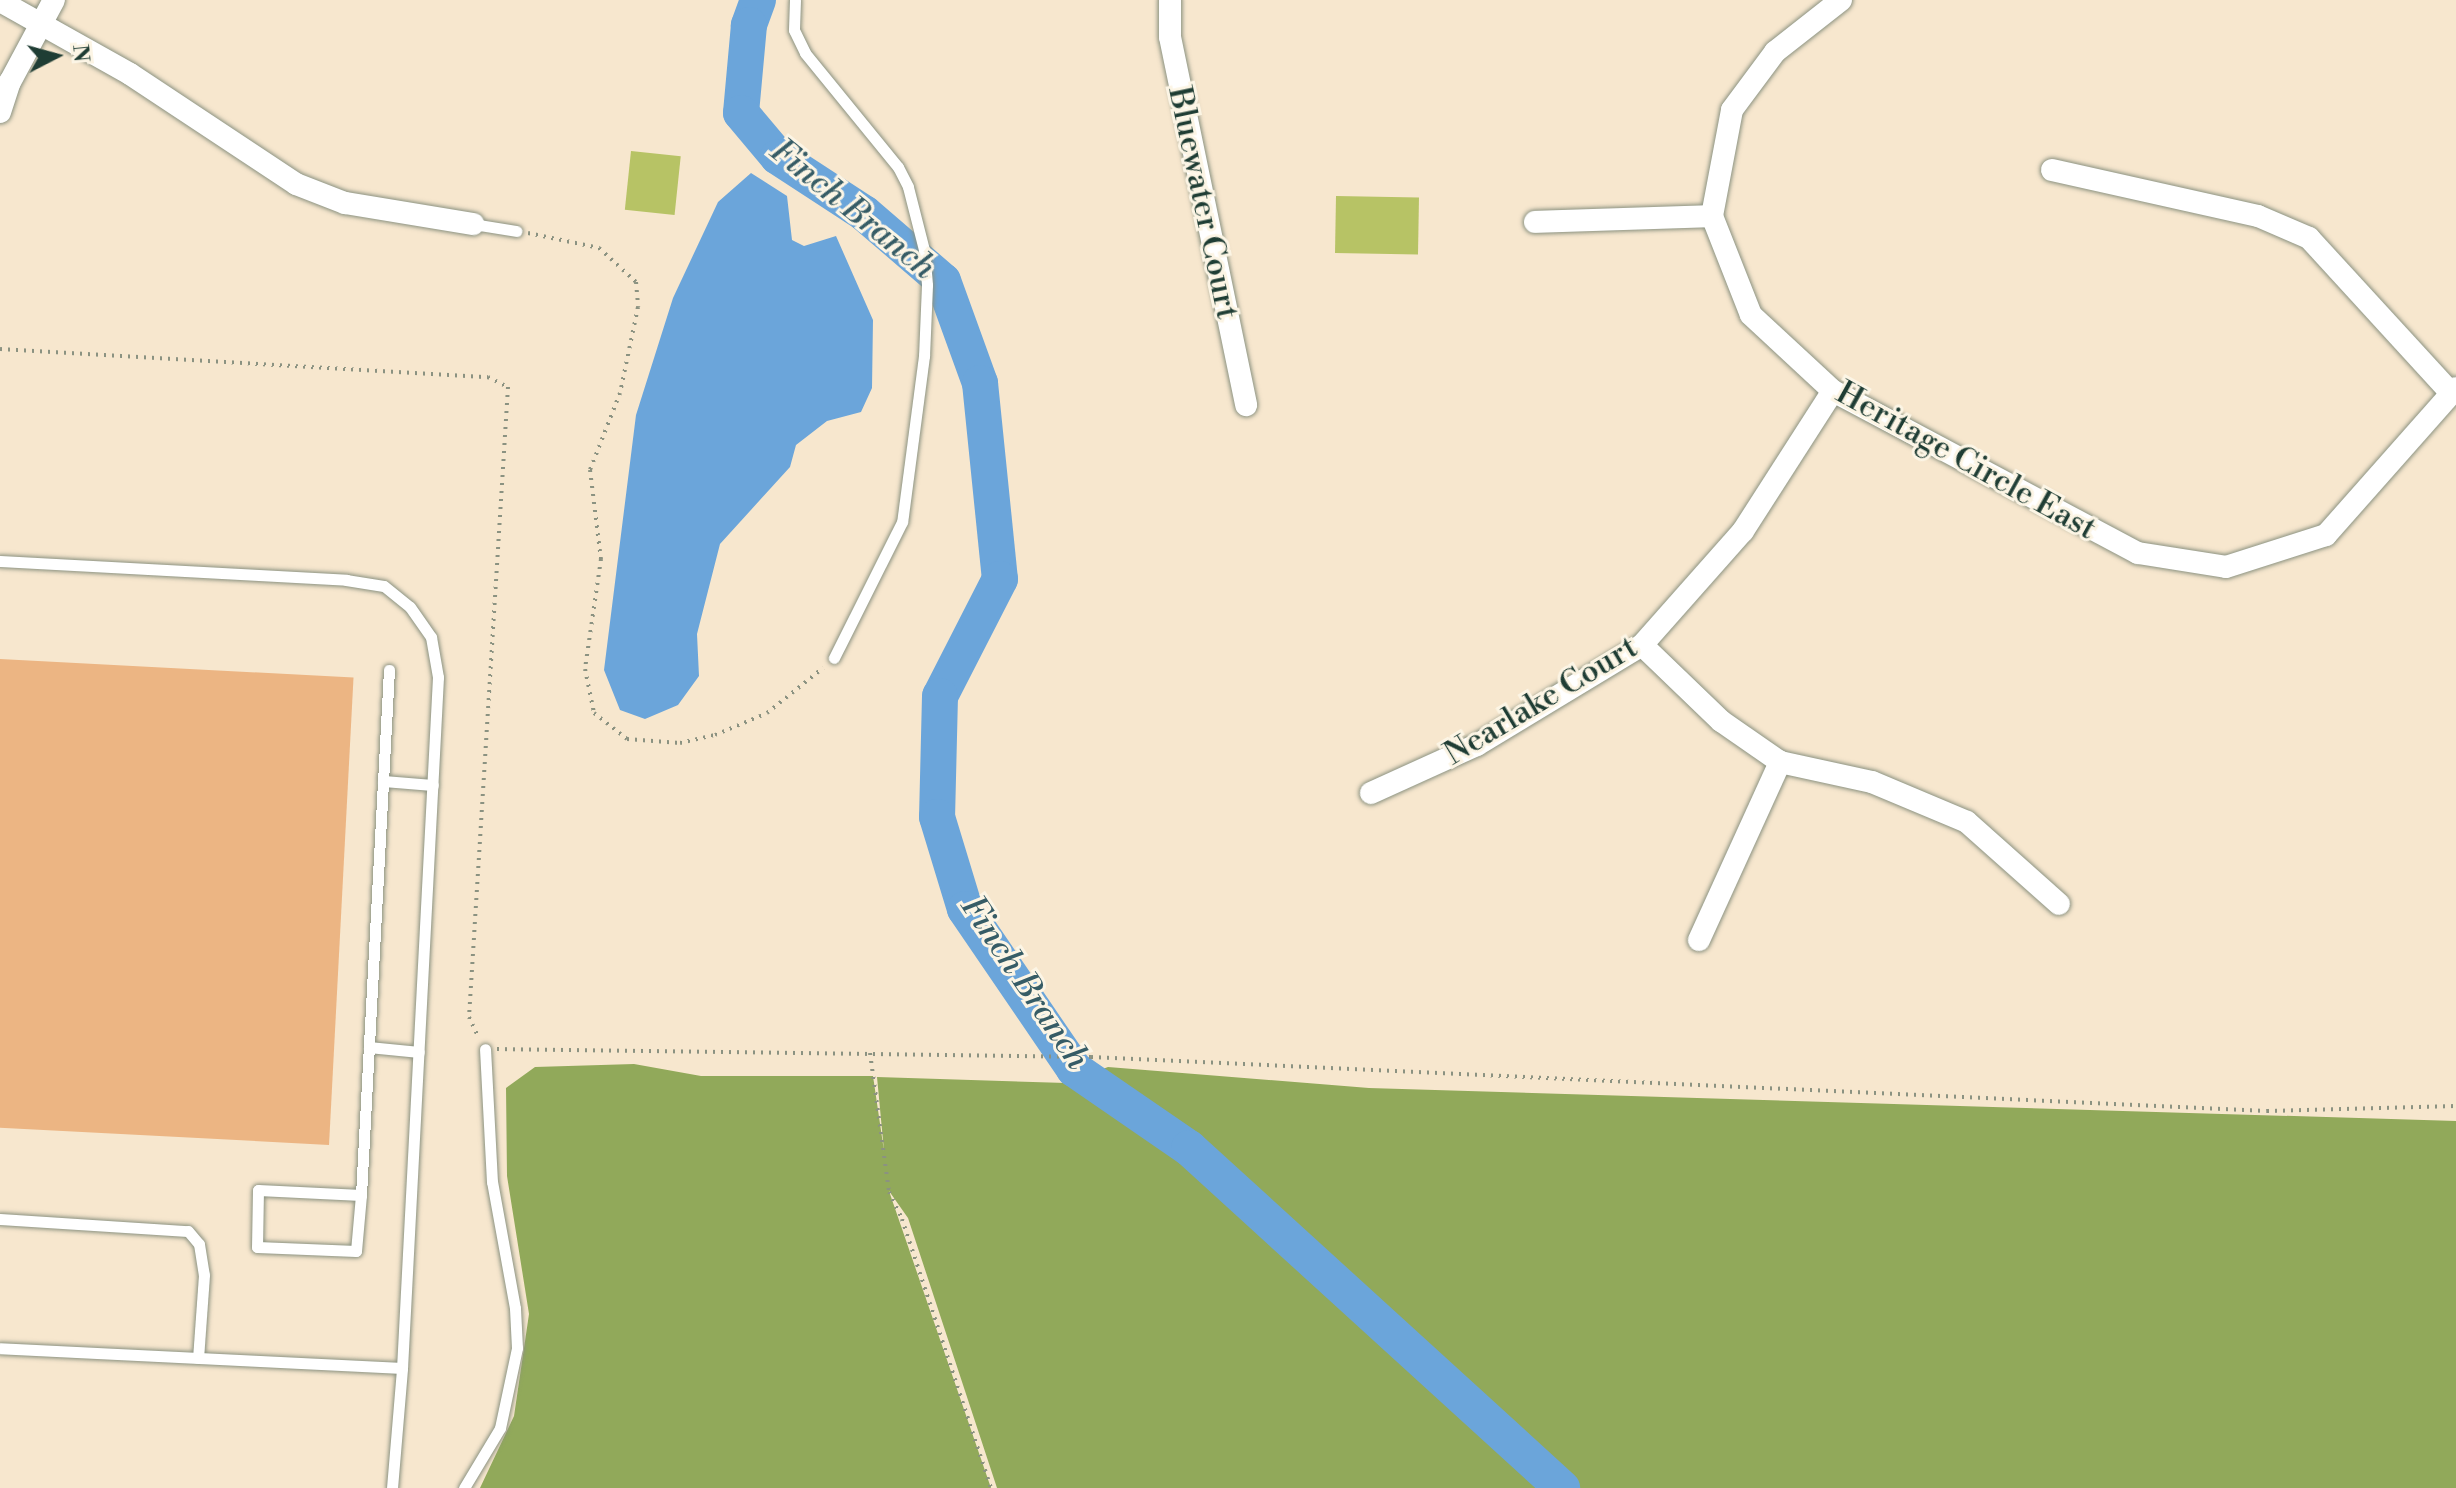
<!DOCTYPE html>
<html>
<head>
<meta charset="utf-8">
<style>
  body { margin:0 }
  #map { position:relative; width:2456px; height:1488px; overflow:hidden; background:#f7e7ce; font-family:"Libre Bodoni",serif }
  div>[style] { position:absolute }
  [style*='--x'] { left:calc(var(--x)*1px); top:calc(var(--y)*1px); width:calc(var(--w)*1px); rotate:calc(var(--a)*1deg) }
  .green>* { inset:0; background:#b7c365; transform-origin:0 0 }
  .forest>* { inset:0; background:#91a95a }
  .water>* { inset:0; background:#6ba5da }
  .river>* { height:36px; margin:-18px; padding:0 18px; transform-origin:18px; border-radius:18px; background:#6ba5da }
  .building>* { inset:0; background:#ecb583; transform-origin:0 0 }
  .path>* { height:4px; margin-top:-2px; transform-origin:0; background:repeating-linear-gradient(90deg,#8b9281 0 2px,transparent 0 8px) }
  .roads { filter:drop-shadow(0 0 2px #8b9281) drop-shadow(0 0 2px #8b9281) }
  .service>* { height:11px; margin:-5.5px; padding:0 5.5px; transform-origin:5.5px; border-radius:5.5px; background:#fff }
  .minor>* { height:22px; margin:-11px; padding:0 11px; transform-origin:11px; border-radius:11px; background:#fff }
  span { translate:-50% -50%; white-space:nowrap; text-align:center; line-height:1.15; -webkit-text-stroke:6px #fcf5e5; paint-order:stroke }
  .street-label { font-size:32px; color:#1f3d34 }
  .water-label { font-size:34px; color:#365c66; font-style:italic }
  .north { position:absolute; left:16px; top:16px; width:80px; height:80px; -webkit-text-stroke:6px #fcf5e5; paint-order:stroke; rotate:84deg; font-size:22px; font-weight:700; line-height:32px; text-align:center; color:#1f3d34 }
  .north::after { content:''; display:block; margin:auto; width:28px; height:36px; background:#1f3d34; clip-path:polygon(50% 0,100% 100%,50% 72%,0 100%) }
</style>
</head>
<body>
<div id="map">
  <div class="green">
    <div style="left:631px;top:151px;width:50px;height:59px;rotate:6deg"></div>
    <div style="left:1336px;top:196px;width:83px;height:57px;rotate:1deg"></div>
  </div>
  <div class="forest">
    <div style="clip-path:polygon(634px 1064px,701px 1076px,873px 1076px,884px 1151px,877px 1077px,1066px 1083px,1108px 1067px,1369px 1088px,2456px 1121px,2456px 1488px,997px 1488px,908px 1218px,889px 1191px,991px 1488px,480px 1488px,514px 1416px,529px 1314px,507px 1176px,506px 1088px,535px 1067px)"></div>
  </div>
  <div class="water">
    <div style="clip-path:polygon(751px 173px,787px 196px,792px 240px,804px 246px,836px 236px,873px 320px,872px 388px,861px 412px,827px 421px,796px 445px,790px 467px,720px 544px,697px 634px,699px 676px,678px 705px,645px 719px,620px 710px,604px 670px,636px 415px,673px 298px,718px 202px)"></div>
  </div>
  <div class="river">
    <div style="--x:758;--y:0;--w:27;--a:110"></div>
    <div style="--x:749;--y:25;--w:88;--a:95.2"></div>
    <div style="--x:741;--y:113;--w:57;--a:49.9"></div>
    <div style="--x:778;--y:157;--w:103;--a:33.1"></div>
    <div style="--x:864;--y:213;--w:104;--a:40.7"></div>
    <div style="--x:943;--y:281;--w:109;--a:70.1"></div>
    <div style="--x:980;--y:383;--w:197;--a:84.2"></div>
    <div style="--x:1000;--y:579;--w:131;--a:117.1"></div>
    <div style="--x:940;--y:696;--w:121;--a:91.4"></div>
    <div style="--x:937;--y:817;--w:96;--a:73.1"></div>
    <div style="--x:965;--y:909;--w:194;--a:55.7"></div>
    <div style="--x:1074;--y:1069;--w:140;--a:34.5"></div>
    <div style="--x:1189;--y:1148;--w:505;--a:42.35"></div>
  </div>
  <div class="building">
    <div style="left:0;top:659px;width:354px;height:468px;rotate:3deg"></div>
  </div>
  <div class="path">
    <div style="--x:528;--y:233;--w:73;--a:11.9"></div>
    <div style="--x:599;--y:248;--w:50;--a:42.6"></div>
    <div style="--x:636;--y:282;--w:25;--a:85"></div>
    <div style="--x:638;--y:307;--w:88;--a:101.8"></div>
    <div style="--x:620;--y:393;--w:83;--a:111.3"></div>
    <div style="--x:590;--y:470;--w:90;--a:83"></div>
    <div style="--x:601;--y:559;--w:111;--a:98.3"></div>
    <div style="--x:585;--y:669;--w:45;--a:78.4"></div>
    <div style="--x:594;--y:713;--w:42;--a:38.2"></div>
    <div style="--x:627;--y:739;--w:53;--a:4.3"></div>
    <div style="--x:680;--y:743;--w:36;--a:-13"></div>
    <div style="--x:715;--y:735;--w:56;--a:-22.9"></div>
    <div style="--x:767;--y:713;--w:72;--a:-38.8"></div>
    <div style="--x:0;--y:349;--w:489;--a:3.3"></div>
    <div style="--x:488;--y:377;--w:22;--a:27"></div>
    <div style="--x:508;--y:387;--w:631;--a:93.54"></div>
    <div style="--x:469;--y:1017;--w:23;--a:65"></div>
    <div style="--x:497;--y:1049;--w:594;--a:0.77"></div>
    <div style="--x:1091;--y:1057;--w:1177;--a:2.63"></div>
    <div style="--x:2267;--y:1111;--w:189;--a:-1.5"></div>
    <div style="--x:870;--y:1053;--w:140;--a:82.2"></div>
    <div style="--x:889;--y:1192;--w:30;--a:64"></div>
    <div style="--x:902;--y:1219;--w:283;--a:71.7"></div>
  </div>
  <div class="roads">
    <div class="service">
      <div style="--x:795;--y:0;--w:30;--a:92"></div>
      <div style="--x:794;--y:30;--w:25;--a:64"></div>
      <div style="--x:805;--y:53;--w:147;--a:50.8"></div>
      <div style="--x:898;--y:167;--w:22;--a:63"></div>
      <div style="--x:908;--y:187;--w:65;--a:75.7"></div>
      <div style="--x:924;--y:250;--w:35;--a:85"></div>
      <div style="--x:927;--y:285;--w:71;--a:92.4"></div>
      <div style="--x:924;--y:356;--w:167;--a:97.5"></div>
      <div style="--x:902;--y:522;--w:152;--a:116.6"></div>
      <div style="--x:473;--y:224;--w:44;--a:9.2"></div>
      <div style="--x:0;--y:561;--w:347;--a:3.1"></div>
      <div style="--x:346;--y:580;--w:38;--a:9"></div>
      <div style="--x:384;--y:586;--w:33;--a:39"></div>
      <div style="--x:410;--y:607;--w:37;--a:55"></div>
      <div style="--x:431;--y:637;--w:41;--a:80.1"></div>
      <div style="--x:438;--y:677;--w:692;--a:92.98"></div>
      <div style="--x:402;--y:1368;--w:402;--a:-177.2"></div>
      <div style="--x:383;--y:781;--w:50;--a:4.6"></div>
      <div style="--x:369;--y:1047;--w:50;--a:5.7"></div>
      <div style="--x:361;--y:1195;--w:103;--a:-177.2"></div>
      <div style="--x:258;--y:1190;--w:57;--a:91"></div>
      <div style="--x:257;--y:1247;--w:99;--a:2.3"></div>
      <div style="--x:356;--y:1251;--w:56;--a:-84.9"></div>
      <div style="--x:361;--y:1195;--w:526;--a:-86.95"></div>
      <div style="--x:0;--y:1219;--w:188;--a:3.7"></div>
      <div style="--x:188;--y:1231;--w:17;--a:50"></div>
      <div style="--x:199;--y:1244;--w:31;--a:81"></div>
      <div style="--x:204;--y:1275;--w:83;--a:94.1"></div>
      <div style="--x:392;--y:1488;--w:120;--a:-85.2"></div>
      <div style="--x:464;--y:1488;--w:70;--a:-59"></div>
      <div style="--x:500;--y:1428;--w:82;--a:-78"></div>
      <div style="--x:517;--y:1348;--w:40;--a:-92.9"></div>
      <div style="--x:515;--y:1308;--w:128;--a:-100.3"></div>
      <div style="--x:492;--y:1182;--w:133;--a:-93"></div>
    </div>
    <div class="minor">
      <div style="--x:1170;--y:0;--w:37;--a:90"></div>
      <div style="--x:1170;--y:37;--w:376;--a:78.3"></div>
      <div style="--x:1841;--y:0;--w:84;--a:141.8"></div>
      <div style="--x:1775;--y:52;--w:72;--a:126.6"></div>
      <div style="--x:1732;--y:110;--w:108;--a:100.7"></div>
      <div style="--x:1712;--y:216;--w:106;--a:68.5"></div>
      <div style="--x:1751;--y:315;--w:112;--a:42.8"></div>
      <div style="--x:1833;--y:391;--w:345;--a:28"></div>
      <div style="--x:2138;--y:553;--w:89;--a:9"></div>
      <div style="--x:2226;--y:567;--w:105;--a:-17.7"></div>
      <div style="--x:2326;--y:535;--w:196;--a:-48.5"></div>
      <div style="--x:0;--y:1;--w:149;--a:29.3"></div>
      <div style="--x:130;--y:74;--w:199;--a:33.5"></div>
      <div style="--x:296;--y:184;--w:53;--a:21.2"></div>
      <div style="--x:345;--y:203;--w:130;--a:9.3"></div>
      <div style="--x:0;--y:112;--w:32;--a:-72"></div>
      <div style="--x:10;--y:82;--w:93;--a:-61.8"></div>
      <div style="--x:2052;--y:170;--w:211;--a:12.6"></div>
      <div style="--x:2258;--y:216;--w:56;--a:23.3"></div>
      <div style="--x:2309;--y:238;--w:209;--a:47.5"></div>
      <div style="--x:1535;--y:222;--w:177;--a:-1.9"></div>
      <div style="--x:1642;--y:645;--w:110;--a:43.9"></div>
      <div style="--x:1721;--y:721;--w:72;--a:34.8"></div>
      <div style="--x:1780;--y:762;--w:94;--a:12.3"></div>
      <div style="--x:1872;--y:782;--w:103;--a:22.8"></div>
      <div style="--x:1967;--y:822;--w:123;--a:41.7"></div>
      <div style="--x:1371;--y:793;--w:116;--a:-24.4"></div>
      <div style="--x:1477;--y:745;--w:193;--a:-31.2"></div>
      <div style="--x:1642;--y:645;--w:152;--a:-48.5"></div>
      <div style="--x:1743;--y:531;--w:166;--a:-57.3"></div>
      <div style="--x:1699;--y:940;--w:196;--a:-65.5"></div>
    </div>
  </div>
  <div class="street-label">
    <span style="left:1203px;top:203px;rotate:78deg">Bluewater Court</span>
    <span style="left:1966px;top:461px;rotate:29deg">Heritage Circle East</span>
    <span style="left:1541px;top:701px;rotate:-31deg">Nearlake Court</span>
  </div>
  <div class="water-label">
    <span style="left:852px;top:210px;rotate:39deg">Finch Branch</span>
    <span style="left:1024px;top:983px;rotate:56deg">Finch Branch</span>
  </div>
  <div class="north">N</div>
</div>
</body>
</html>
